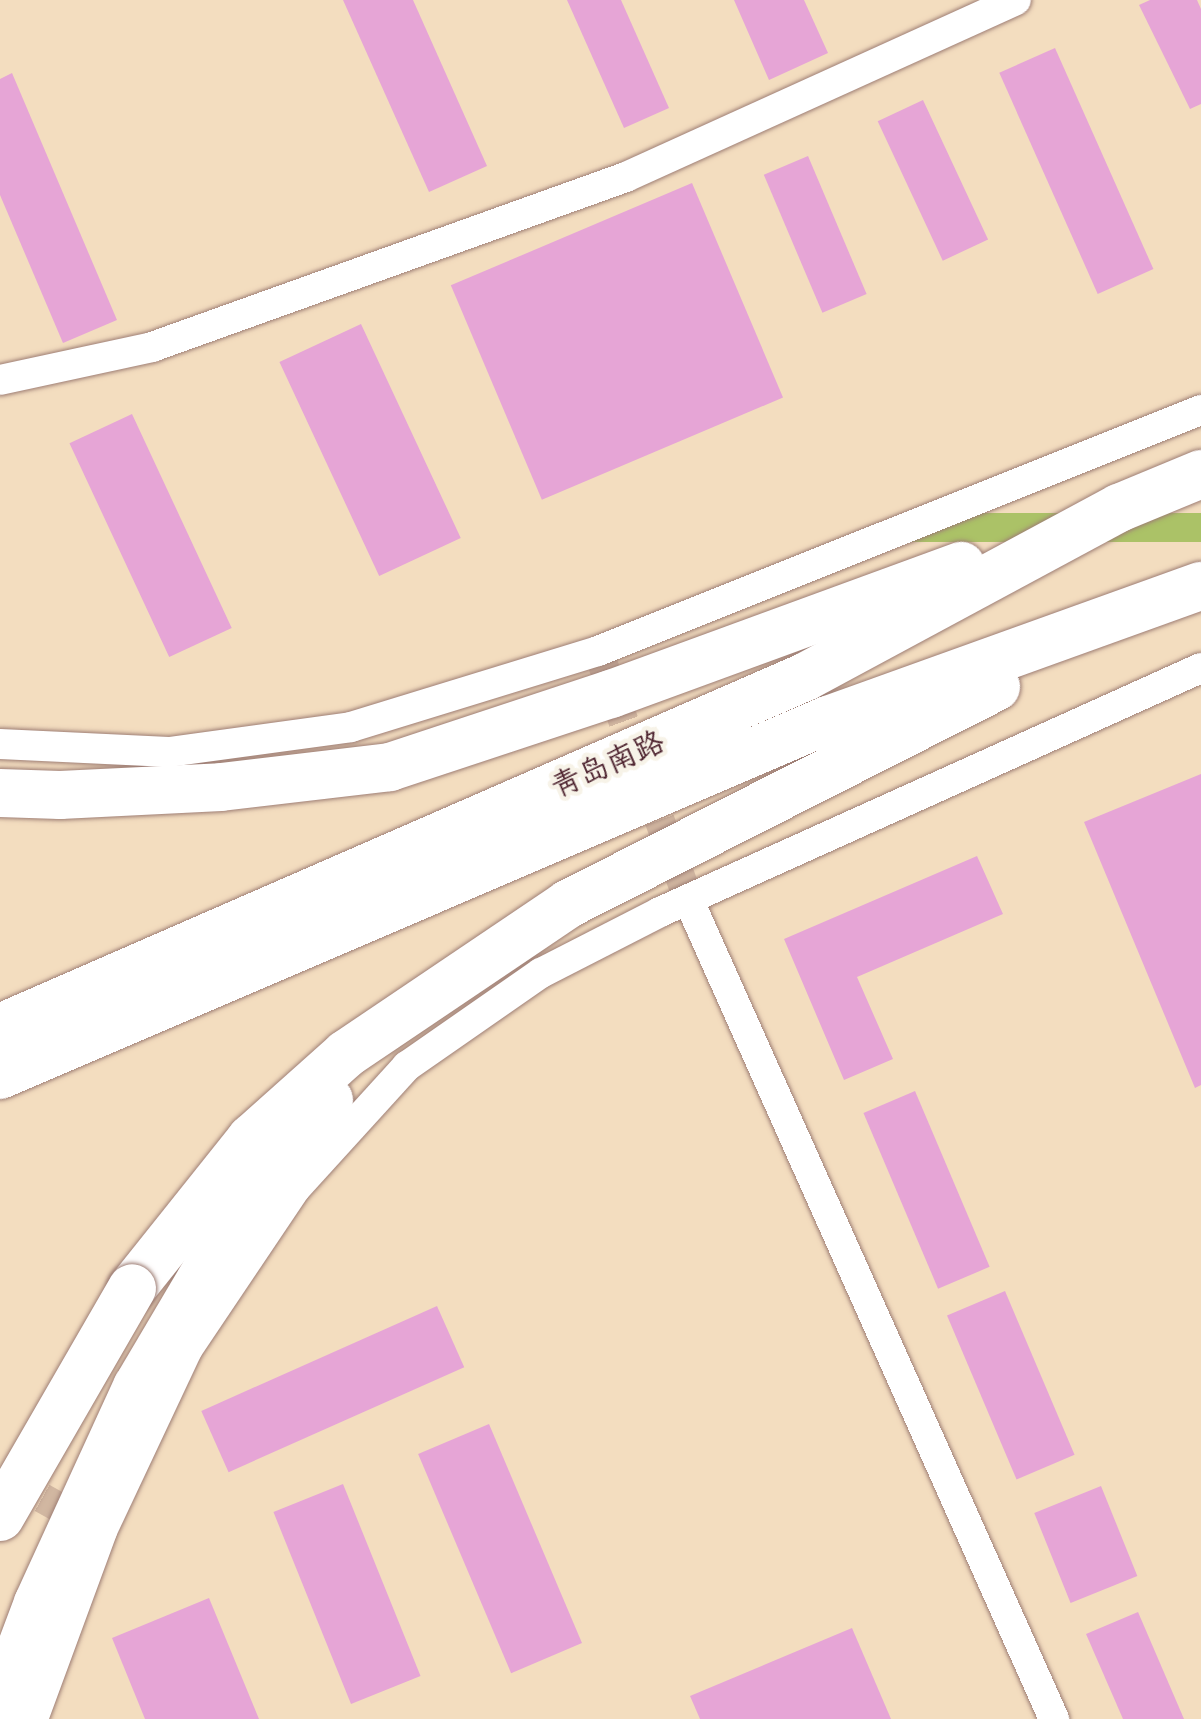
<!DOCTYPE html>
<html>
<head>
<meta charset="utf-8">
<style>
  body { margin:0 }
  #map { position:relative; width:1201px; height:1719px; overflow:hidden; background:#f3ddbf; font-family:Delius,"LXGW WenKai TC",sans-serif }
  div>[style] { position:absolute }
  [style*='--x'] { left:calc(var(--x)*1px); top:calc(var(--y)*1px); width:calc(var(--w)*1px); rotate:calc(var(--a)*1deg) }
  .green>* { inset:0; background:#abc267; transform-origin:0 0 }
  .building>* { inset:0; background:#e6a5d6; transform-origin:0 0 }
  .street-tunnel>* { height:30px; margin-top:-15px; transform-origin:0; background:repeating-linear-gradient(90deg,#d1b7a1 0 30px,transparent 0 45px) }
  .roads { filter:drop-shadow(0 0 2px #9e7e75) drop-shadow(0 0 2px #9e7e75) }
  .street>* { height:30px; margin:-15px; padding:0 15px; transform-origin:15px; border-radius:15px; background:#fff }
  .primary>* { height:48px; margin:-24px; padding:0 24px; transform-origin:24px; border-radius:24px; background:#fff }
  .bridges { filter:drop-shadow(0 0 2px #9e7e75) drop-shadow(0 0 2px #9e7e75) }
  .primary-bridge>* { height:48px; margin:-24px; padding:0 24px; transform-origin:24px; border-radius:24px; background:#fff }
  span { translate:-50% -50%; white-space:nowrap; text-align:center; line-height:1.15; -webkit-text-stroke:9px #f7f3e8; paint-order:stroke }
  .street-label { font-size:30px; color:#4a1f2b }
</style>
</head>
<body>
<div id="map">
  <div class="green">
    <div style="left:1201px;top:513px;width:29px;height:292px;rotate:90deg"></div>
  </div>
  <div class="building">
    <div style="clip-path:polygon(343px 0,413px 0,487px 166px,429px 192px)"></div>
    <div style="clip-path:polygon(567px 0,621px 0,669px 108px,624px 128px)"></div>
    <div style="clip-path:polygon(734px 0,804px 0,828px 53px,769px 80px)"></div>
    <div style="clip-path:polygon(1150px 0,1197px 0,1201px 9px,1201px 104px,1190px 109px,1139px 5px)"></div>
    <div style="left:1055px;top:48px;width:242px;height:61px;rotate:66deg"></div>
    <div style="clip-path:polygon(12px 73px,117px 320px,63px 343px,0 195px,0 79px)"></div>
    <div style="left:923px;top:100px;width:154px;height:50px;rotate:65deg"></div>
    <div style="left:808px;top:156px;width:150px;height:48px;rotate:67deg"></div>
    <div style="left:692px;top:183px;width:233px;height:262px;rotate:67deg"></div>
    <div style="left:361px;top:324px;width:236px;height:90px;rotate:65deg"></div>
    <div style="left:132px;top:414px;width:236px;height:69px;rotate:65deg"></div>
    <div style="clip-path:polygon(1201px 774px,1201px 1085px,1195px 1088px,1084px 822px)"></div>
    <div style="clip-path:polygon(977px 856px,1003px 914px,857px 977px,893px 1059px,844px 1080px,784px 939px)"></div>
    <div style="left:915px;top:1091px;width:191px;height:56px;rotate:67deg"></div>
    <div style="left:1005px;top:1291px;width:178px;height:63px;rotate:67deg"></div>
    <div style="left:437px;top:1306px;width:67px;height:258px;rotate:66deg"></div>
    <div style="left:489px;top:1424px;width:238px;height:77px;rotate:67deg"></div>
    <div style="left:343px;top:1484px;width:207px;height:75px;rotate:68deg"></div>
    <div style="left:1101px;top:1486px;width:97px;height:72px;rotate:68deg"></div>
    <div style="clip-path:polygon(209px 1598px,259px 1719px,145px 1719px,112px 1638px)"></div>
    <div style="clip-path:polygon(1138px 1612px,1184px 1719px,1123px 1719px,1086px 1634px)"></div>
    <div style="clip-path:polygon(852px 1628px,891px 1719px,700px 1719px,690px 1696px)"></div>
  </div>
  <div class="street-tunnel">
    <div style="--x:598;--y:651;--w:266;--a:70"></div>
    <div style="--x:3;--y:1476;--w:98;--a:29.2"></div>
  </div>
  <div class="roads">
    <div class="street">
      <div style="--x:0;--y:380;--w:156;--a:-12.2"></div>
      <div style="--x:152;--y:347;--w:504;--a:-19.73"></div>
      <div style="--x:626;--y:177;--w:428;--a:-24.4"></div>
      <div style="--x:0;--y:744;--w:169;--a:2.7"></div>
      <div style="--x:169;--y:752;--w:184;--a:-7.8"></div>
      <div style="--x:351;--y:727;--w:258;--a:-17.1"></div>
      <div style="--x:598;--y:651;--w:649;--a:-21.79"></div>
      <div style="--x:689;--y:901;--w:896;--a:65.95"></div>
      <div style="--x:33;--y:1719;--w:200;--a:-69.8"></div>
      <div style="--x:102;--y:1531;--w:200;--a:-64.8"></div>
      <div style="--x:187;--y:1350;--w:195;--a:-56.1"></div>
      <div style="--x:296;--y:1188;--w:165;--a:-47.7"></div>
      <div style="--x:407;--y:1066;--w:163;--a:-34.8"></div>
      <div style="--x:541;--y:973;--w:134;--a:-27.1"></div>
      <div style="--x:660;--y:912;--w:593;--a:-24.28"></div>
    </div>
    <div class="primary">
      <div style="--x:0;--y:793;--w:60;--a:1.9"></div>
      <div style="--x:60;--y:795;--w:161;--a:-2.8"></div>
      <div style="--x:221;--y:787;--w:170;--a:-6.7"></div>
      <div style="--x:390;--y:767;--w:233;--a:-18.3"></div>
      <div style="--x:611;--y:694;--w:373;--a:-20.1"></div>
      <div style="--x:0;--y:1028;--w:878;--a:-23.56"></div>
      <div style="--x:805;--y:677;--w:357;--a:-28.3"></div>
      <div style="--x:1119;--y:508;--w:89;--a:-22.5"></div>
      <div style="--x:0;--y:1075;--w:901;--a:-23.21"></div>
      <div style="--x:828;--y:720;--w:396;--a:-19.8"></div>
      <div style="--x:132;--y:1288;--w:191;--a:-51.4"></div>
      <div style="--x:251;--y:1139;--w:127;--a:-41.8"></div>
      <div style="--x:346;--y:1054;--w:268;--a:-34"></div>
      <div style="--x:568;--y:904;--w:480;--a:-26.9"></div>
      <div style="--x:0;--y:1704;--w:108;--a:-69.4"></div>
      <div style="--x:38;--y:1603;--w:238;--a:-65.4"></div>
      <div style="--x:137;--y:1387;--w:171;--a:-59.4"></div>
      <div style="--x:224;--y:1240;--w:175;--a:-53.1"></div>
    </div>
  </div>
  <div class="bridges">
    <div class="primary-bridge">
      <div style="--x:0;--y:1517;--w:264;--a:-60"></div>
    </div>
  </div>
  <div class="street-label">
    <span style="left:607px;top:763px;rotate:-24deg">青岛南路</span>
  </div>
</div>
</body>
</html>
